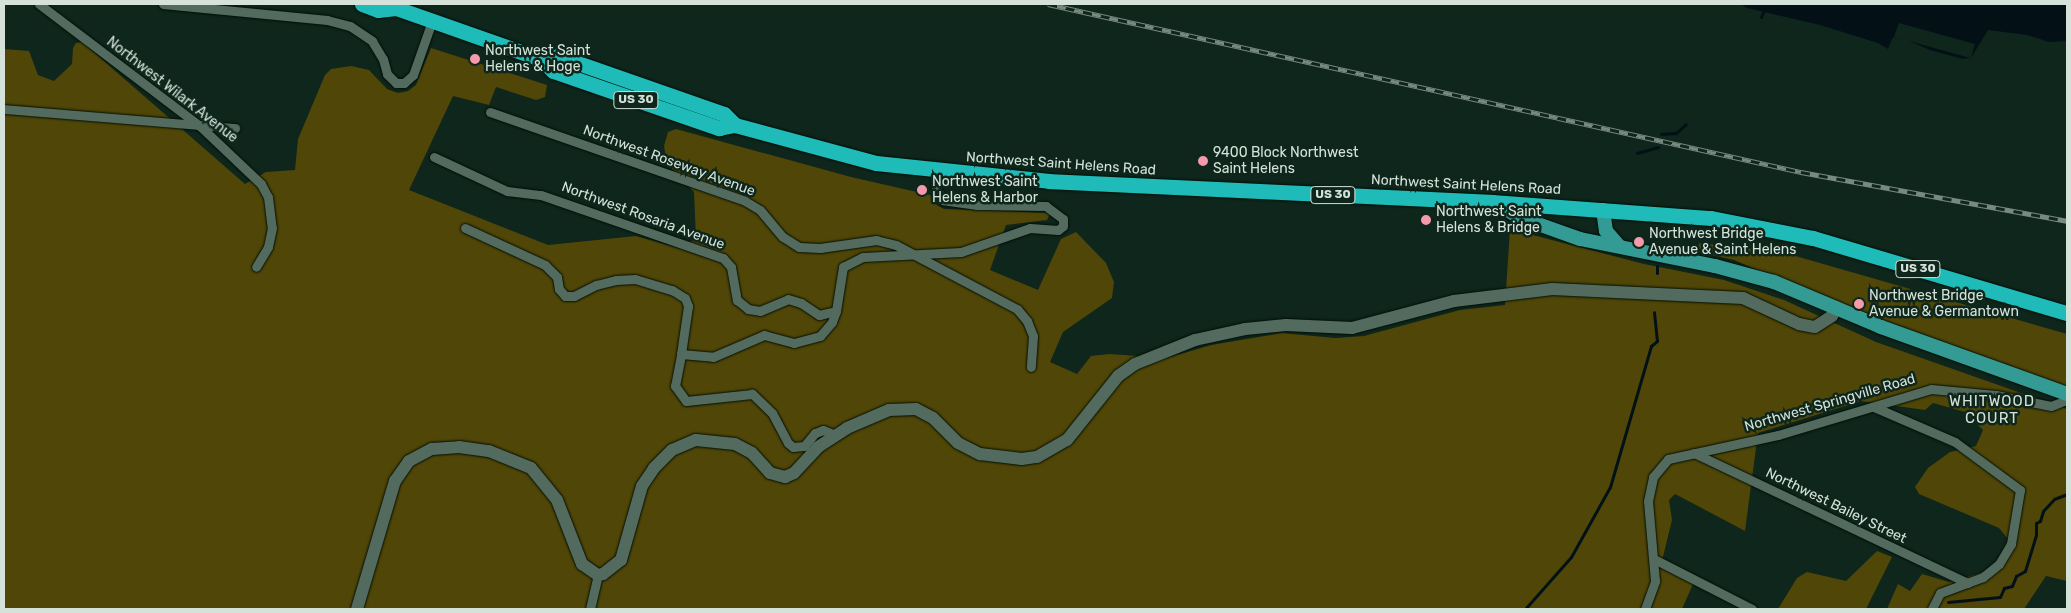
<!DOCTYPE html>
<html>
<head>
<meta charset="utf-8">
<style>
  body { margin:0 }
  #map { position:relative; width:2071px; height:613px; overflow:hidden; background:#0e261b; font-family:Rubik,sans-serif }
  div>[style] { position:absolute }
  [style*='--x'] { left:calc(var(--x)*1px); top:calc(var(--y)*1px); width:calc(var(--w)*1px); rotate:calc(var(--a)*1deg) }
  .forest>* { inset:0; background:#504607 }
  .water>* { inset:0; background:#031117 }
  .pier>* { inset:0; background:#0e261b }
  .stream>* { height:3px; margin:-1.5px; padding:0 1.5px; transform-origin:1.5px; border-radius:1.5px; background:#031117 }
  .roads { filter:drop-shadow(0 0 1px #000e06) drop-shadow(0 0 1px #000e06) }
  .street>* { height:9px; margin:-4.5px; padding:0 4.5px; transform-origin:4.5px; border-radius:4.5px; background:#526b5e }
  .secondary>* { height:12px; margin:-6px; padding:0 6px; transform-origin:6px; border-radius:6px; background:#526b5e }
  .primary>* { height:14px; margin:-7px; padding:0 7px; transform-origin:7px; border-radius:7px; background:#339b94 }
  .highway>* { height:15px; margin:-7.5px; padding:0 7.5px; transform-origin:7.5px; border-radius:7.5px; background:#1fbbb8 }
  .rail>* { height:5px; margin-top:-2.5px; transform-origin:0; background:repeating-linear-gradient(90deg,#0e261b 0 9px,#778980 0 18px); box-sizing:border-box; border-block:1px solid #778980 }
  .dots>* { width:14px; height:14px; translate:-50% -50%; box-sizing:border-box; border:2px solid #0e261b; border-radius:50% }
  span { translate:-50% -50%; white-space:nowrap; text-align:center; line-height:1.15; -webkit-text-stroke:5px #0e261b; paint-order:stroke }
  .shield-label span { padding:1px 4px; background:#0e261b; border:1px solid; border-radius:4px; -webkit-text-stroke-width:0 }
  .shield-label { font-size:12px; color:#d4e2da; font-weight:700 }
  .poi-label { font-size:14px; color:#d4e2da }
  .left { translate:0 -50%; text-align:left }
  .street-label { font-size:14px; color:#d4e2da }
  .neighbourhood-label { font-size:15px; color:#d4e2da; letter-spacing:1px }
  .frame { position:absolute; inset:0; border:5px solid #d4e2da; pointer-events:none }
</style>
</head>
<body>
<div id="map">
  <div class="forest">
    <div style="clip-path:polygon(82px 42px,245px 184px,266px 172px,295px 170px,298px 139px,325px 75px,331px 69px,351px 66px,369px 70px,387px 89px,398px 93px,408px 91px,416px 85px,431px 48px,547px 85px,545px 97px,536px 100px,496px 87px,489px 105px,453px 96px,409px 190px,548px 245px,636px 236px,681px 249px,696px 238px,694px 192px,667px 163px,664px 146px,668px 132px,676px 129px,851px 177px,930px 195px,933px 203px,944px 209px,1047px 213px,1050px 214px,1047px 220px,1006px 225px,990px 270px,1038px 290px,1061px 239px,1076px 232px,1106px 263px,1114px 282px,1112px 298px,1063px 332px,1050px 362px,1077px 374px,1091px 356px,1109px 354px,1167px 358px,1211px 345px,1282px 333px,1335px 338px,1364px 336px,1460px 310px,1505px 305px,1510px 229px,1644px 264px,1724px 280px,1784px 300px,1876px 342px,2067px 409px,2067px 581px,2046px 576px,2024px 609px,1887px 609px,1898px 584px,1910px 591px,1922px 574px,1949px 582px,1984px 572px,1997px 561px,2008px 539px,1999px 528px,1919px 494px,1915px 487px,1928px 468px,1950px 452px,1976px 446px,1983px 430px,1965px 412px,1933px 403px,1925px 410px,1861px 401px,1758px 433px,1745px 531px,1675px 494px,1669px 500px,1672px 520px,1661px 565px,1693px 584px,1682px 609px,4px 609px,4px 49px,29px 51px,38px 75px,54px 81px,72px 64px,73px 48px,76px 43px)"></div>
    <div style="clip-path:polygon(1700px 243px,1778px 251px,2067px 334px,2067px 387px,1883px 324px,1734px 260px,1694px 251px)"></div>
    <div style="clip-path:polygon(1877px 551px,1892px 557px,1866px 609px,1778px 609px,1797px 578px,1807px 572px,1846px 581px)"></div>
  </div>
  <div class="water">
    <div style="clip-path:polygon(1741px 4px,2067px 4px,2067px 55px,1997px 43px,1992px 46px,1979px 70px,1893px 52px,1878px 43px,1820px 25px,1747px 8px)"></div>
  </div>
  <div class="pier">
    <div style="clip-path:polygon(evenodd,1899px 23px,1975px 44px,1971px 58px,1988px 30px,2027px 35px,2049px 42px,2067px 41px,2067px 57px,1998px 46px,1991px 49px,1983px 69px,1965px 77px,1887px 51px,1893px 37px,1903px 40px,1894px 37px,1899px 23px,1909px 41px,1970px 58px,1963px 59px,1930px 50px,1909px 41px)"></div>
  </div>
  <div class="stream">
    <div style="--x:1761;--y:17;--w:10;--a:-66"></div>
    <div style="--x:1661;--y:134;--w:15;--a:-4"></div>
    <div style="--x:1676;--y:133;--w:13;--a:-42"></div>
    <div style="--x:1637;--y:153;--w:22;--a:-16"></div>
    <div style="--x:1657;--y:266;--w:7;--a:90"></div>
    <div style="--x:1948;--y:602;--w:52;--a:-5.5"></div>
    <div style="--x:2000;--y:597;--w:10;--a:-66"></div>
    <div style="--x:2004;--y:588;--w:8;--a:-14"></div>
    <div style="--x:2012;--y:586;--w:11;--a:-68"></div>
    <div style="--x:2016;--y:576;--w:10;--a:-29"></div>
    <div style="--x:2025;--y:571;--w:38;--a:-73"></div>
    <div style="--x:2036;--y:535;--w:12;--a:-90"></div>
    <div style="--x:2036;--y:523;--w:4;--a:-27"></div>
    <div style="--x:2040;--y:521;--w:10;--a:-73"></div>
    <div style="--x:2043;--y:511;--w:16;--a:-47"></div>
    <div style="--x:2054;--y:499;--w:14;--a:-21"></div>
    <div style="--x:1525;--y:609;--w:69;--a:-48.5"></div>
    <div style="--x:1571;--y:557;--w:80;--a:-60.9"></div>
    <div style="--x:1610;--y:487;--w:147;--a:-73.8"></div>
    <div style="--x:1651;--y:346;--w:8;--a:-40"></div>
    <div style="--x:1657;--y:341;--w:29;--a:-96"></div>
  </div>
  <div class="roads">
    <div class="street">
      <div style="--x:39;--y:4;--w:203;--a:37.2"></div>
      <div style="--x:201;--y:127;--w:83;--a:43.5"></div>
      <div style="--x:261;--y:184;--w:15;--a:62"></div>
      <div style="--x:268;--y:197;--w:31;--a:83"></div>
      <div style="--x:272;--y:228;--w:19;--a:102"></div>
      <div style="--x:268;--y:247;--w:23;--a:121"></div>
      <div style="--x:163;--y:4;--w:165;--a:5.6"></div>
      <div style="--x:327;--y:20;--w:24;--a:15"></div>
      <div style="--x:350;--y:26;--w:27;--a:34"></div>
      <div style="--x:372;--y:41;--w:21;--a:59"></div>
      <div style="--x:383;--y:59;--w:16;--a:75"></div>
      <div style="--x:387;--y:74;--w:13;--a:45"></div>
      <div style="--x:396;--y:83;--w:8;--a:0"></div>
      <div style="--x:404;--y:83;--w:12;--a:-42"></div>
      <div style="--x:413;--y:75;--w:57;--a:-70.6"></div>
      <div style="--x:4;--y:109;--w:232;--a:4.7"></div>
      <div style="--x:490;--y:112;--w:270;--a:19.2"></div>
      <div style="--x:745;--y:201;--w:17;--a:31"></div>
      <div style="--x:760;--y:210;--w:35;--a:50"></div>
      <div style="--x:783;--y:237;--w:19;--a:32"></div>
      <div style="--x:799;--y:247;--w:21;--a:3"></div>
      <div style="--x:820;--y:248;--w:57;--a:-8.1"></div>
      <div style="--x:876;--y:240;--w:21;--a:14"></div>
      <div style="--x:896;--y:245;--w:137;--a:27.9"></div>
      <div style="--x:1017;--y:309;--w:16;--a:50"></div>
      <div style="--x:1027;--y:321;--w:16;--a:68"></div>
      <div style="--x:1033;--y:336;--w:31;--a:94"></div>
      <div style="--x:434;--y:157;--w:81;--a:25"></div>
      <div style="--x:507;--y:191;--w:34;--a:7"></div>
      <div style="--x:541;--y:195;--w:193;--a:19.1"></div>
      <div style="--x:723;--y:258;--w:12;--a:48"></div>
      <div style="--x:731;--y:267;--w:34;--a:80"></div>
      <div style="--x:737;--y:300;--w:14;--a:39"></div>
      <div style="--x:748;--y:309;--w:12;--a:9"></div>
      <div style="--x:760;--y:311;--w:30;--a:-23"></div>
      <div style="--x:788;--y:299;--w:14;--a:17"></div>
      <div style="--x:801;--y:303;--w:22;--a:34"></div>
      <div style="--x:819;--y:315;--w:17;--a:-13"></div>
      <div style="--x:465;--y:228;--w:88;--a:24.8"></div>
      <div style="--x:545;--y:265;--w:17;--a:45"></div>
      <div style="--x:557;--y:277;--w:12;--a:81"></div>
      <div style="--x:559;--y:289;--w:9;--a:49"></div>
      <div style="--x:565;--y:296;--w:9;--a:0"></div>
      <div style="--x:574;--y:296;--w:25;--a:-27"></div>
      <div style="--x:596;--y:285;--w:21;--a:-14"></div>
      <div style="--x:616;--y:280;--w:19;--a:-3"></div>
      <div style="--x:635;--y:279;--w:39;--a:17"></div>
      <div style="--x:672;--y:290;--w:15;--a:32"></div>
      <div style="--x:685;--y:298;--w:9;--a:69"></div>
      <div style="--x:688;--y:306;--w:49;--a:98.3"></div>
      <div style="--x:1874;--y:407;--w:88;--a:23.4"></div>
      <div style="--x:1955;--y:442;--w:81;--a:36.4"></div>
      <div style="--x:2020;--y:490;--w:55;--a:99.5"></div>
      <div style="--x:2011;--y:544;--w:23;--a:121"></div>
      <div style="--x:1999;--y:564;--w:21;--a:141"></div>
      <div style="--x:1983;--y:577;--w:46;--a:159.6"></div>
      <div style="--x:1940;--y:593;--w:18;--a:117"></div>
      <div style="--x:835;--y:435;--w:13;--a:-157"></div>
      <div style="--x:823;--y:430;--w:9;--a:159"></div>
      <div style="--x:815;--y:433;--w:17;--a:130"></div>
      <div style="--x:804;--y:446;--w:11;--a:175"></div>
      <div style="--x:793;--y:447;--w:6;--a:-141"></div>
      <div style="--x:788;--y:443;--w:34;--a:-118"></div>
      <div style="--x:772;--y:413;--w:28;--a:-136"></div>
      <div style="--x:752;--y:394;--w:66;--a:173.9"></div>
      <div style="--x:686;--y:401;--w:19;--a:-126"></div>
      <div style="--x:675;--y:386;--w:33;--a:-79"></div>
      <div style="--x:681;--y:354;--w:32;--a:5"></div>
      <div style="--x:713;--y:357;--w:56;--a:-23.3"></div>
      <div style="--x:764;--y:335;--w:31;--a:15"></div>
      <div style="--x:794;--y:343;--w:27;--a:-15"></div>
      <div style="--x:820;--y:336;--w:18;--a:-49"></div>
      <div style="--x:832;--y:322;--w:12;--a:-70"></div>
      <div style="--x:836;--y:311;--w:45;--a:-81"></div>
      <div style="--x:843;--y:267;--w:22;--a:-27"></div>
      <div style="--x:863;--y:257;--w:98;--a:-2.9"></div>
      <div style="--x:961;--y:252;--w:73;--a:-19.2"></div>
      <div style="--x:1030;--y:228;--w:28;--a:4"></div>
      <div style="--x:1058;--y:230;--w:6;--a:-39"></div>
      <div style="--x:1063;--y:226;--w:7;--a:-90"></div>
      <div style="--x:1063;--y:219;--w:21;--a:-143"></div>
      <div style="--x:1046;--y:206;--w:69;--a:-179.2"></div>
      <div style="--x:977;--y:205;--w:34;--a:-172"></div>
      <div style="--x:943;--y:200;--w:14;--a:-120"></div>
      <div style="--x:936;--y:188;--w:17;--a:-93"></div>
      <div style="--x:1694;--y:453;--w:303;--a:25.4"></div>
      <div style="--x:1654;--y:559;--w:110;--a:27"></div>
      <div style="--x:590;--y:609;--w:35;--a:-77"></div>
      <div style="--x:1645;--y:609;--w:30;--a:-70"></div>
      <div style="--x:1655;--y:581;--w:80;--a:-95"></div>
      <div style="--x:1648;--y:501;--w:25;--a:-78"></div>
      <div style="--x:1653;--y:477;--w:23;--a:-50"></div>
      <div style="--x:1668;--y:459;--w:113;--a:-12.3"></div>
      <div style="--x:1778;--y:435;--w:160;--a:-16.7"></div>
      <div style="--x:1931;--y:389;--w:65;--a:5.3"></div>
      <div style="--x:1996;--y:395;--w:56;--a:11.3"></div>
      <div style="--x:2051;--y:406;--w:17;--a:-21"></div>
    </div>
    <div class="secondary">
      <div style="--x:357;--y:609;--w:134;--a:-73.5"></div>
      <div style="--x:395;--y:481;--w:24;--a:-55"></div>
      <div style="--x:409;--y:461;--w:26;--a:-28"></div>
      <div style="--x:432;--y:449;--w:27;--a:-4"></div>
      <div style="--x:459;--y:447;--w:30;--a:8"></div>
      <div style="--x:489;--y:451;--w:45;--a:22"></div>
      <div style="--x:531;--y:468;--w:41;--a:50.9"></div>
      <div style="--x:557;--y:500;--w:69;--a:68.7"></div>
      <div style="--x:582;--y:564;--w:19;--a:35"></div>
      <div style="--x:598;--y:575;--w:5;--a:-11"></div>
      <div style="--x:603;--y:574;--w:23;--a:-38"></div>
      <div style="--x:621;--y:560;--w:77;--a:-74.2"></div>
      <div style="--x:642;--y:486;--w:22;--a:-56"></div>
      <div style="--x:654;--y:468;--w:25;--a:-45"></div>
      <div style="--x:672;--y:450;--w:26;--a:-23"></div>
      <div style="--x:696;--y:440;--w:39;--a:6"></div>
      <div style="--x:735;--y:444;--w:19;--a:28"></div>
      <div style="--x:752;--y:453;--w:27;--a:48"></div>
      <div style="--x:770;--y:473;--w:16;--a:15"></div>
      <div style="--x:785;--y:477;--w:10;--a:-24"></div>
      <div style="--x:794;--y:473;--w:35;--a:-47"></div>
      <div style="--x:818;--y:447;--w:35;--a:-33"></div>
      <div style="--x:847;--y:428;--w:46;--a:-23.2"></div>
      <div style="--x:889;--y:410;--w:27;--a:-2"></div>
      <div style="--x:916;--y:409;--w:19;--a:28"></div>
      <div style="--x:933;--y:418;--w:35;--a:45"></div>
      <div style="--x:958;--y:443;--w:25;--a:27"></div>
      <div style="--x:980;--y:454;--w:42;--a:6.8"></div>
      <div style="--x:1022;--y:459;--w:15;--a:-8"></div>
      <div style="--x:1037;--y:457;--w:34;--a:-30"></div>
      <div style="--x:1067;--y:440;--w:82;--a:-51.4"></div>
      <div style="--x:1118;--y:376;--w:21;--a:-35"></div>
      <div style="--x:1135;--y:364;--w:65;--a:-21.8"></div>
      <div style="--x:1195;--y:340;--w:51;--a:-12.4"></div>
      <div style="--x:1245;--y:329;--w:41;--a:-5.6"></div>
      <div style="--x:1286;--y:325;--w:66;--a:2.6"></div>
      <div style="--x:1352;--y:328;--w:106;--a:-14.8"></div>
      <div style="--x:1454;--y:301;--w:99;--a:-7"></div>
      <div style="--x:1552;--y:289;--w:191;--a:2.7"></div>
      <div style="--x:1743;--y:298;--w:62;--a:24.9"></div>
      <div style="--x:1799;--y:324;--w:16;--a:11"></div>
      <div style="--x:1815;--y:327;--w:20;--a:-33"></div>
      <div style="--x:1832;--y:316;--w:10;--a:-66"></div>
    </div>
    <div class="primary">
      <div style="--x:1493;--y:202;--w:32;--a:30"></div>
      <div style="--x:1521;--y:218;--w:63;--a:19.6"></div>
      <div style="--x:1580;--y:239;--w:138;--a:11.3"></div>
      <div style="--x:1715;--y:266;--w:61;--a:15.2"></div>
      <div style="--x:1774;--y:282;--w:116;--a:22.8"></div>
      <div style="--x:1881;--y:327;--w:198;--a:19.8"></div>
      <div style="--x:1603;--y:210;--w:21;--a:82"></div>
      <div style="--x:1606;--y:231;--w:20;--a:49"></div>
    </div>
    <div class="highway">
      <div style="--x:362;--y:4;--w:17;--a:21"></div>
      <div style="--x:378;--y:10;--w:18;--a:-6"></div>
      <div style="--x:396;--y:8;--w:154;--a:19.4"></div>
      <div style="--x:541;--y:59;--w:17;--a:45"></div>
      <div style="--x:553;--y:71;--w:176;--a:19"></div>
      <div style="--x:719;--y:128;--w:16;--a:-11"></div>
      <div style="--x:735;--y:125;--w:146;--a:15.1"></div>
      <div style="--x:876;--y:163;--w:174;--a:5.9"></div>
      <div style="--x:1049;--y:181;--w:443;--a:2.7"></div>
      <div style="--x:1492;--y:202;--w:220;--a:4.2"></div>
      <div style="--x:1711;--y:218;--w:104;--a:11.1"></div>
      <div style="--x:1813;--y:238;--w:265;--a:16.5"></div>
      <div style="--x:541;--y:59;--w:17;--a:-10"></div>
      <div style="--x:558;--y:56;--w:176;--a:19.3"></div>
      <div style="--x:724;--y:114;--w:16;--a:45"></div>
    </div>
  </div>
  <div class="rail">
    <div style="--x:1048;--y:4;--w:772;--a:12.58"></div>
    <div style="--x:1801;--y:172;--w:270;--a:10.4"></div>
  </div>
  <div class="dots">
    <div style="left:475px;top:59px;background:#f39aac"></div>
    <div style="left:1203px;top:161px;background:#f39aac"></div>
    <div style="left:922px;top:190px;background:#f39aac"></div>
    <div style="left:1426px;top:220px;background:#f39aac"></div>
    <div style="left:1639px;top:242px;background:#f39aac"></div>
    <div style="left:1859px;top:304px;background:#f39aac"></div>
  </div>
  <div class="shield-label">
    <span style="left:636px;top:100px">US 30</span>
    <span style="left:1333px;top:195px">US 30</span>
    <span style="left:1918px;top:269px">US 30</span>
  </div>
  <div class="poi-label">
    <span class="left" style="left:485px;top:59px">Northwest Saint<br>Helens &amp; Hoge</span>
    <span class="left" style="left:1213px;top:161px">9400 Block Northwest<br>Saint Helens</span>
    <span class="left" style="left:932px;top:190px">Northwest Saint<br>Helens &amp; Harbor</span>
    <span class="left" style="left:1436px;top:220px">Northwest Saint<br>Helens &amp; Bridge</span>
    <span class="left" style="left:1649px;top:242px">Northwest Bridge<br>Avenue &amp; Saint Helens</span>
    <span class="left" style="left:1869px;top:304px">Northwest Bridge<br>Avenue &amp; Germantown</span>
  </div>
  <div class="street-label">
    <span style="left:172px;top:90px;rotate:38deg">Northwest Wilark Avenue</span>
    <span style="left:669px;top:161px;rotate:20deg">Northwest Roseway Avenue</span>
    <span style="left:1061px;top:164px;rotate:4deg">Northwest Saint Helens Road</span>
    <span style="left:1466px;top:185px;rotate:3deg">Northwest Saint Helens Road</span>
    <span style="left:643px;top:216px;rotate:20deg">Northwest Rosaria Avenue</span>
    <span style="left:1830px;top:403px;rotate:-16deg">Northwest Springville Road</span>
    <span style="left:1836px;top:506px;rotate:26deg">Northwest Bailey Street</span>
  </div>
  <div class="neighbourhood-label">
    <span style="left:1992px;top:410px">WHITWOOD<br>COURT</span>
  </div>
  <div class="frame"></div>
</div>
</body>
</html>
